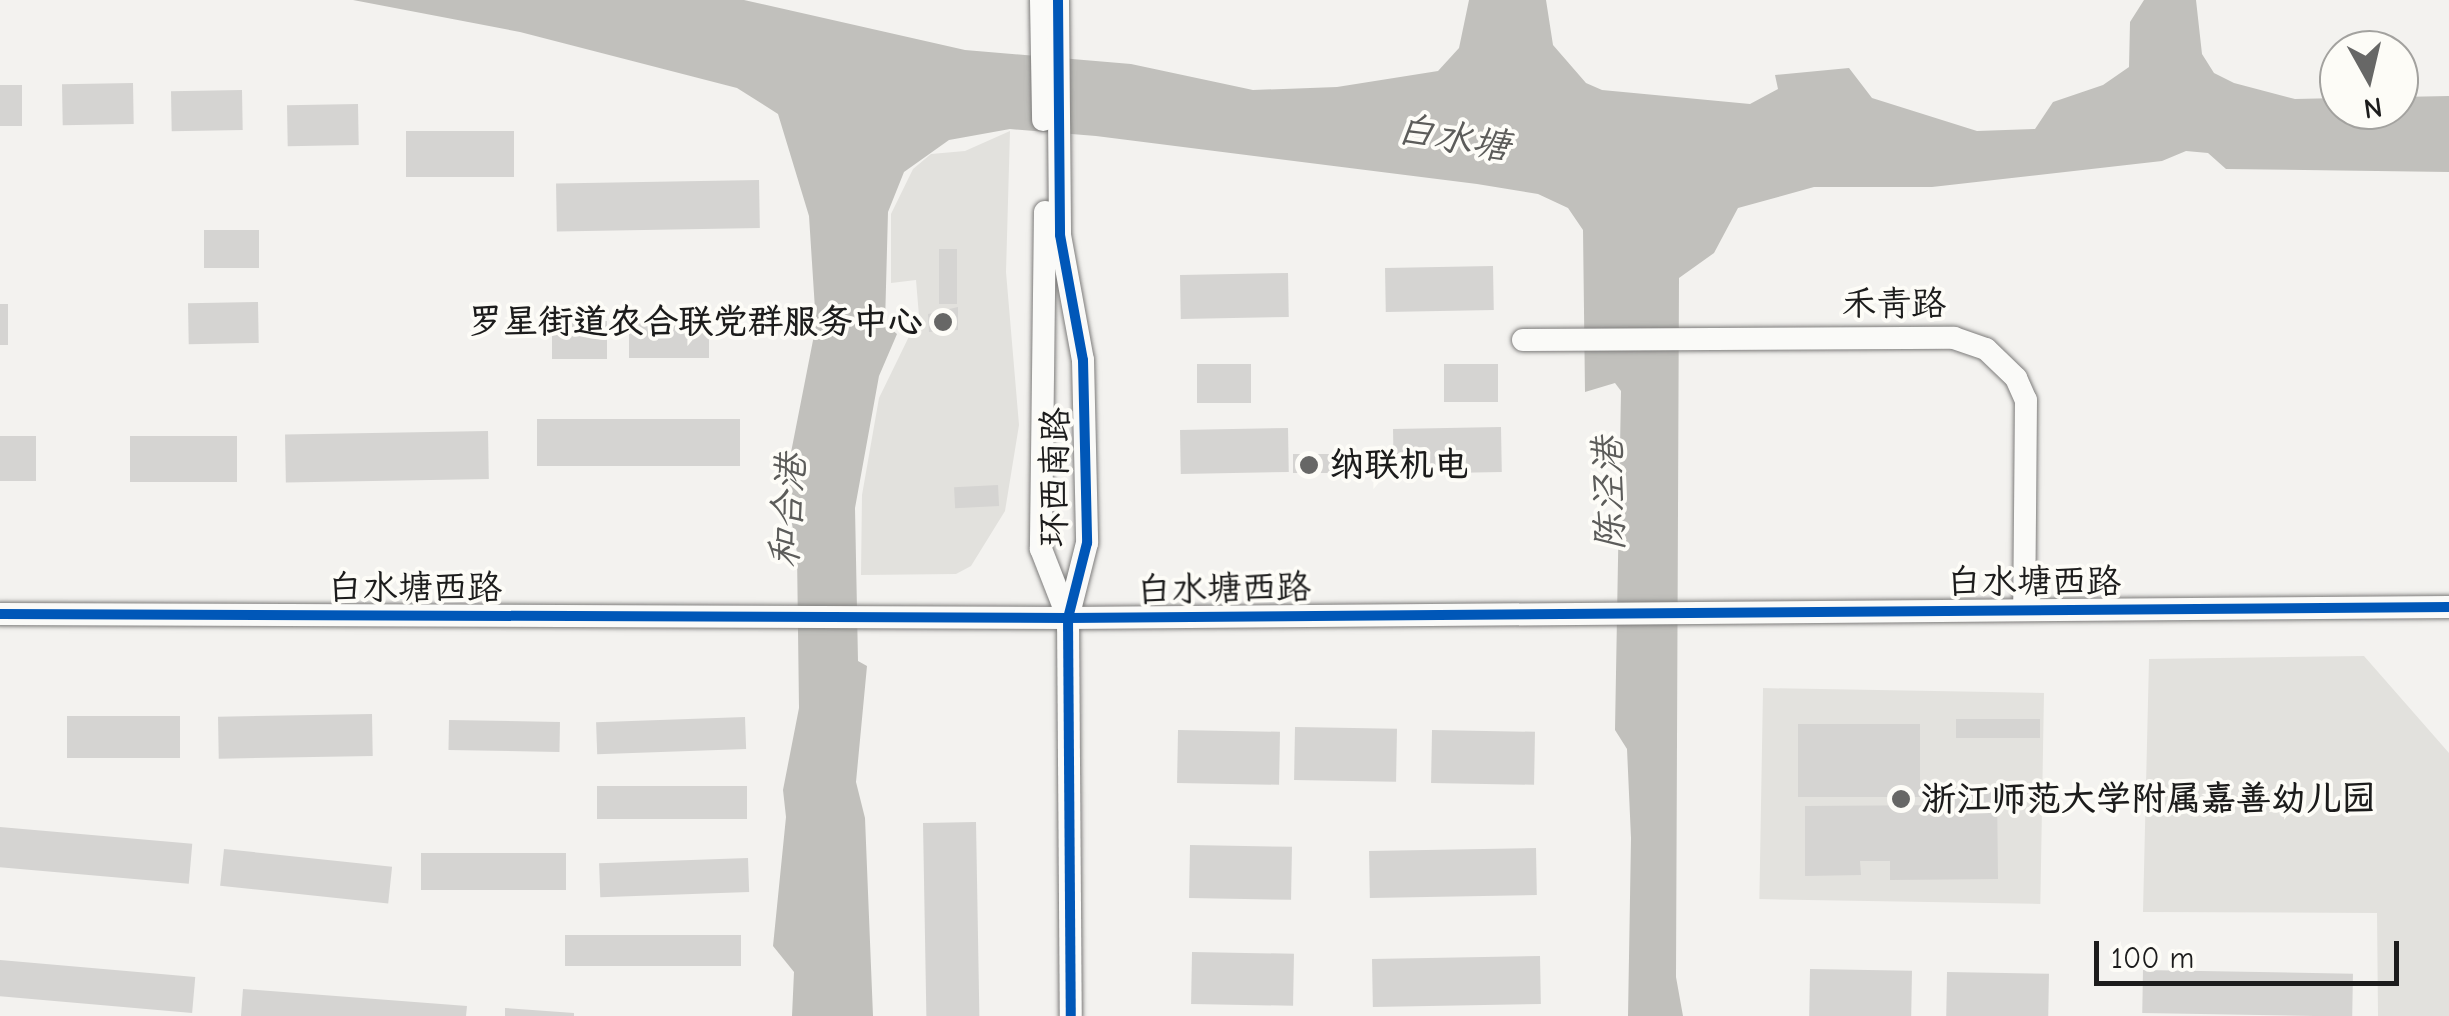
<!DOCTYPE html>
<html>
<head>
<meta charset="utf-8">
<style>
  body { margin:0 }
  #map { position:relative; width:2449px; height:1016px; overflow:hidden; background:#f3f2ef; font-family:"Comic Neue","LXGW WenKai TC",sans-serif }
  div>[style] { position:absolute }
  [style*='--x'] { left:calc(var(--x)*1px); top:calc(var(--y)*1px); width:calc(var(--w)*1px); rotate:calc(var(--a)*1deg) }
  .built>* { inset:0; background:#e3e2de; transform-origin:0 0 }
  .green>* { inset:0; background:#e2e1dd }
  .water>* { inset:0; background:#c1c0bc }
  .building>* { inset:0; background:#d5d4d2; transform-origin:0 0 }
  .roads { filter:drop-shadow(0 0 2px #7d7c7b) drop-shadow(0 0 2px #7d7c7b) }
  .minor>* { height:22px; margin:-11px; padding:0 11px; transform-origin:11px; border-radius:11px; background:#fafaf8 }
  .cycleway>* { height:10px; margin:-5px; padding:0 5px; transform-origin:5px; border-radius:5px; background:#0057b8 }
  .dots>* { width:28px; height:28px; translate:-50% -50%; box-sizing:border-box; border:5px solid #fdfcf7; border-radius:50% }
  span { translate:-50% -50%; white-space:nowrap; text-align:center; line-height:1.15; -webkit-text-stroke:8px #fdfcf7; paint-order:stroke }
  .street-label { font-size:35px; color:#1c1c1c }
  .poi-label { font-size:35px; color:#1c1c1c; font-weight:700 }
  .right { translate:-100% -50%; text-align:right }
  .left { translate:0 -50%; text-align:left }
  .water-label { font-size:38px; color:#5c5c5a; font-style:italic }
  .north { position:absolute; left:2319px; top:30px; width:100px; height:100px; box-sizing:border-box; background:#fdfcf7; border:2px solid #a3a29f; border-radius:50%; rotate:172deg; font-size:28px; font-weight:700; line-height:40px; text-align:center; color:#1c1c1c }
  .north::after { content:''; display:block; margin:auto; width:35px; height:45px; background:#676766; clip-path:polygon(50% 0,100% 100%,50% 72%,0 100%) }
  .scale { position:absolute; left:2094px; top:941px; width:305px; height:45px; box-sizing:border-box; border:5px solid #1c1c1c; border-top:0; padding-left:12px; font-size:30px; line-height:35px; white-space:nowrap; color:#1c1c1c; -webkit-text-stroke:8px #fdfcf7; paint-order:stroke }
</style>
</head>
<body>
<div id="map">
  <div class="built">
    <div style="left:2044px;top:693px;width:211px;height:281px;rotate:91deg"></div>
  </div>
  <div class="green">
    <div style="clip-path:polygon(1010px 131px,1006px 272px,1019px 425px,1005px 511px,971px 566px,956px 574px,861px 575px,862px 495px,879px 398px,919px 316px,916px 280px,891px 283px,891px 214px,913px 169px,931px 154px,965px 151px)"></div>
    <div style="clip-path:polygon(2364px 656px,2449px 753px,2449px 1016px,2378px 1016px,2377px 913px,2143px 912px,2149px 659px)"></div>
  </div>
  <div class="water">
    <div style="clip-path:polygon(353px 0,744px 0,965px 50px,1131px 64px,1253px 90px,1337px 87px,1438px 71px,1459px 48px,1469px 0,1546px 0,1553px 45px,1586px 83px,1602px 90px,1750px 104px,1778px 89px,1775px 75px,1849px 68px,1872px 98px,1977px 131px,2035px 129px,2053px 102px,2103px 85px,2129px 67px,2130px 22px,2144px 0,2196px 0,2202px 54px,2214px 73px,2234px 83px,2295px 99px,2339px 98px,2339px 110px,2399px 110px,2399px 97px,2449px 96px,2449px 172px,2226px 169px,2208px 153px,2186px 151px,2162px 161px,1932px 187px,1814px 187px,1738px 208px,1714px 253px,1679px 278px,1676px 977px,1683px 1016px,1628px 1016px,1631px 838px,1627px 749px,1615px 730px,1621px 391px,1615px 383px,1585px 392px,1583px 230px,1568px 208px,1538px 194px,1477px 184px,1096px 136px,1010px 129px,949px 140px,904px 172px,888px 212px,885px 324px,897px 334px,879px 376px,855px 508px,858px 661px,867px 666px,856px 782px,865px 818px,873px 1016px,792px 1016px,794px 972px,773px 946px,786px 817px,783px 790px,799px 708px,797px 553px,785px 483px,816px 325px,809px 216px,778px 114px,737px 88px,520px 32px)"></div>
  </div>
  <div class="building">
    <div style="left:133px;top:83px;width:41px;height:71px;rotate:89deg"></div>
    <div style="left:0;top:85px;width:22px;height:41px"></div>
    <div style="left:242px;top:90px;width:40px;height:71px;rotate:89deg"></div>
    <div style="left:358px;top:104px;width:41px;height:71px;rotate:89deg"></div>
    <div style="left:514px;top:131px;width:46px;height:108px;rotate:90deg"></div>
    <div style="left:759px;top:180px;width:48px;height:203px;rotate:89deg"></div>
    <div style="left:259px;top:230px;width:38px;height:55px;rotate:90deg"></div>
    <div style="left:939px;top:249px;width:18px;height:55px"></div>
    <div style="left:1493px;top:266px;width:44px;height:108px;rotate:89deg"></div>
    <div style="left:1288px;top:273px;width:44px;height:108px;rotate:89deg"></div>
    <div style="left:258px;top:302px;width:41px;height:70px;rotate:89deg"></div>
    <div style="left:0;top:304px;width:8px;height:41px"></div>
    <div style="clip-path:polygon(958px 307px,958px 330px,929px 332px,928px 314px)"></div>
    <div style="left:607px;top:321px;width:38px;height:55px;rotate:90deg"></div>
    <div style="left:629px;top:321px;width:80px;height:37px"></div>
    <div style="left:1197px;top:364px;width:54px;height:39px"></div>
    <div style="left:1444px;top:364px;width:54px;height:38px"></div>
    <div style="left:740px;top:419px;width:47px;height:203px;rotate:90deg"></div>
    <div style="left:1501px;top:427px;width:45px;height:108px;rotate:89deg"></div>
    <div style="left:1288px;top:428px;width:44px;height:108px;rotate:89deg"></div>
    <div style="left:488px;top:431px;width:48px;height:203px;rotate:89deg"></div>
    <div style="left:0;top:436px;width:36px;height:45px"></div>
    <div style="left:130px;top:436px;width:107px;height:46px"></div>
    <div style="left:1293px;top:454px;width:98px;height:19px"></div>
    <div style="left:998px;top:485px;width:21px;height:44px;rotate:87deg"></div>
    <div style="left:372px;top:714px;width:42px;height:154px;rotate:89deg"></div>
    <div style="left:67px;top:716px;width:113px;height:42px"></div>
    <div style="left:745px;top:717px;width:32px;height:149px;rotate:88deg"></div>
    <div style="left:1956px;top:719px;width:84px;height:19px"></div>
    <div style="left:449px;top:720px;width:111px;height:30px;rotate:1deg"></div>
    <div style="clip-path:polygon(1798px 724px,1920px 724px,1920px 783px,1949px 783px,1949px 797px,1798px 797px)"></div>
    <div style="left:1295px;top:727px;width:102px;height:53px;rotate:1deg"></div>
    <div style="left:1178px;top:730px;width:102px;height:53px;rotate:1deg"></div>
    <div style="left:1432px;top:730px;width:103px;height:53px;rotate:1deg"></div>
    <div style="left:747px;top:786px;width:33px;height:150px;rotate:90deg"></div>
    <div style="clip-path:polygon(1955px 788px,1997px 788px,1998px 879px,1890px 880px,1890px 861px,1860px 861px,1861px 875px,1805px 876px,1805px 806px,1955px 805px)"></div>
    <div style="left:976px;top:822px;width:194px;height:53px;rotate:89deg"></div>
    <div style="left:0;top:827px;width:193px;height:40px;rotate:5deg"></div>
    <div style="left:1190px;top:845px;width:102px;height:53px;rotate:1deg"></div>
    <div style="left:1536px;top:848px;width:47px;height:167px;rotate:89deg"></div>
    <div style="left:224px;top:849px;width:169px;height:37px;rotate:6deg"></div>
    <div style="left:566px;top:853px;width:37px;height:145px;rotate:90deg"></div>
    <div style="left:748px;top:858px;width:34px;height:149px;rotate:88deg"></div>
    <div style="left:565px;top:935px;width:176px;height:31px"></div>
    <div style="left:1192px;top:952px;width:102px;height:52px;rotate:1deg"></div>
    <div style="left:1540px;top:956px;width:48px;height:168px;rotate:89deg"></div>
    <div style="left:0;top:960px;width:196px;height:36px;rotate:5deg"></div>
    <div style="left:1810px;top:969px;width:102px;height:47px;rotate:1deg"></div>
    <div style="left:2143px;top:970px;width:210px;height:43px;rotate:1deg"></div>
    <div style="left:1947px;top:972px;width:102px;height:44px;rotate:1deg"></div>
    <div style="clip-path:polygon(243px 989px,467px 1006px,466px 1016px,241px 1016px)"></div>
    <div style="clip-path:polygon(505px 1008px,574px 1013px,574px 1016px,505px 1016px)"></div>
  </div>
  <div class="roads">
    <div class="minor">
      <div style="--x:1041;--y:0;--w:120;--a:89"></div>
      <div style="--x:1058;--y:0;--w:235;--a:89.5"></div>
      <div style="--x:1060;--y:235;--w:127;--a:79.6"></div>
      <div style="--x:1083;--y:360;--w:183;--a:88.7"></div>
      <div style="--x:1087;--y:543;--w:77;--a:104.2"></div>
      <div style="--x:1068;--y:618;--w:398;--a:89.6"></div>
      <div style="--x:1045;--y:212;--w:337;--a:90.7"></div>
      <div style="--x:1041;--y:549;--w:74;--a:68.6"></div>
      <div style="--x:1523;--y:340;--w:431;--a:-0.3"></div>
      <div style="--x:1954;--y:338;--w:34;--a:19"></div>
      <div style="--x:1986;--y:349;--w:42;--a:44"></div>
      <div style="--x:2016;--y:378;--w:24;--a:66"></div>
      <div style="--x:2026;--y:400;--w:210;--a:90.5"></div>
      <div style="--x:0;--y:614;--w:1068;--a:0.21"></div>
      <div style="--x:1068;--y:618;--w:1381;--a:-0.46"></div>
    </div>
  </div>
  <div class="cycleway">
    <div style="--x:1058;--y:0;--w:235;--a:89.5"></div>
    <div style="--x:1060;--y:235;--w:127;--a:79.6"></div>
    <div style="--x:1083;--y:360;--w:183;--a:88.7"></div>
    <div style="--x:1087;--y:543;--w:77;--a:104.2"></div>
    <div style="--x:1068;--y:618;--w:398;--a:89.6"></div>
    <div style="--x:0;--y:614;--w:1068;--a:0.21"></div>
    <div style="--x:1068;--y:618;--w:1381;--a:-0.46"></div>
  </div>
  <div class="dots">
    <div style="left:943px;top:322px;background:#676766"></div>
    <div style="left:1309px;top:465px;background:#676766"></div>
    <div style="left:1901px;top:799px;background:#676766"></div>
  </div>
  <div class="street-label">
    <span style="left:1894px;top:304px">禾青路</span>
    <span style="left:1055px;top:477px;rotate:-89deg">环西南路</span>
    <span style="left:2034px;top:582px">白水塘西路</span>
    <span style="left:415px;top:588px">白水塘西路</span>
    <span style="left:1224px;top:589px;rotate:-1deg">白水塘西路</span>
  </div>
  <div class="poi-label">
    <span class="right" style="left:923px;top:322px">罗星街道农合联党群服务中心</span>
    <span class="left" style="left:1329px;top:465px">纳联机电</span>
    <span class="left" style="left:1921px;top:799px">浙江师范大学附属嘉善幼儿园</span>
  </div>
  <div class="water-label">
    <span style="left:1453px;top:139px;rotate:10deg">白水塘</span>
    <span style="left:1610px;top:494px;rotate:-91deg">陈泾港</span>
    <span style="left:789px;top:511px;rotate:-86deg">和合港</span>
  </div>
  <div class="north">N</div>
  <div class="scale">100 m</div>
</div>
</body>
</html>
